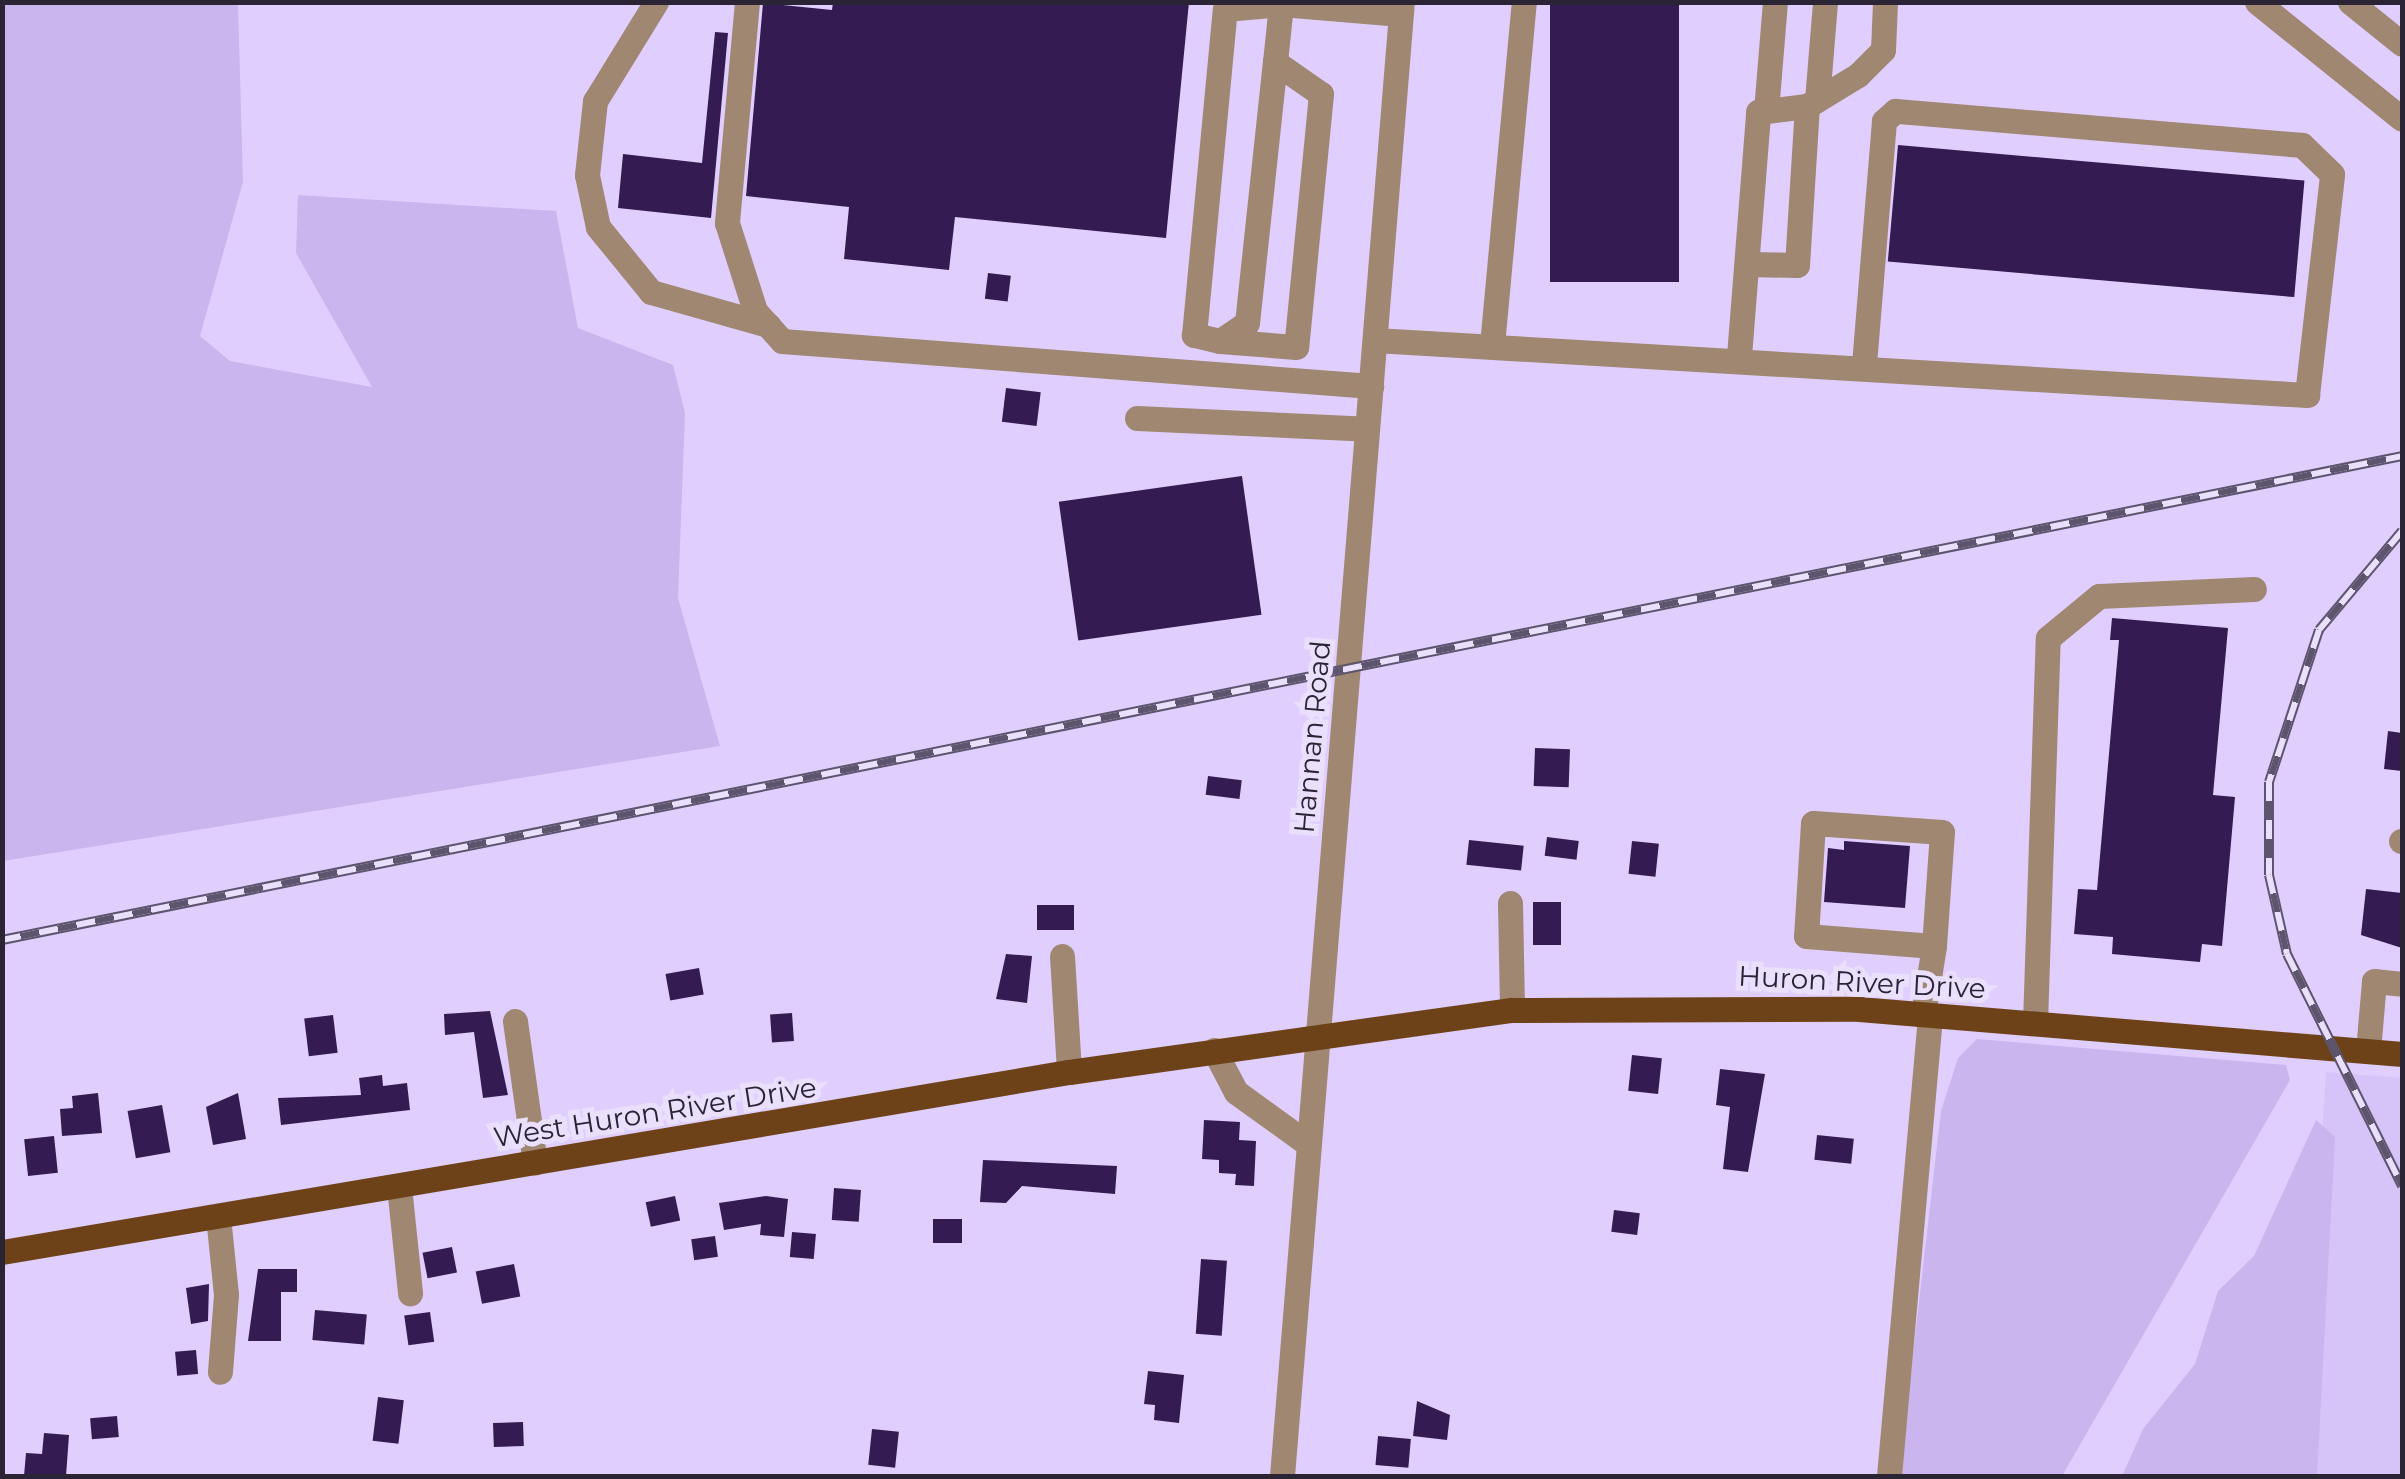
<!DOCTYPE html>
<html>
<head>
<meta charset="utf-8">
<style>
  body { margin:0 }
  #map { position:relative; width:2405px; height:1479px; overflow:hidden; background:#e0cffe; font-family:Montserrat,sans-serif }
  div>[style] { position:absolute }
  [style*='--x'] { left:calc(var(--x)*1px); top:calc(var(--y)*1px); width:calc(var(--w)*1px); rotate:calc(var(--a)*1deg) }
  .built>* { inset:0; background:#d6c3f8 }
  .green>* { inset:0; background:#cab5ee }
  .building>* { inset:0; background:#341b51; transform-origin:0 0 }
  .minor>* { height:25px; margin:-12.5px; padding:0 12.5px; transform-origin:12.5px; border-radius:12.5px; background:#a08772 }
  .major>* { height:25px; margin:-12.5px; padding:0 12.5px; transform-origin:12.5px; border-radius:12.5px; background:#6d4218 }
  .rail>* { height:10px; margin-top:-5px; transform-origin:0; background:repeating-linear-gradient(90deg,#eae0fd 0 19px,#5d546d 0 38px); box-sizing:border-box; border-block:2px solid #5d546d }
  span { translate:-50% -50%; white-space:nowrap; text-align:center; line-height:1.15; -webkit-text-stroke:10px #eae0fd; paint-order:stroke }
  .street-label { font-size:28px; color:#2a2435 }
  .frame { position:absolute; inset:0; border:5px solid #2a2435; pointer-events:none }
</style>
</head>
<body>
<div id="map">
  <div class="built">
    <div style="clip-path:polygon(2326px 1072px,2402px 1078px,2402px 1476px,2301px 1476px)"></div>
  </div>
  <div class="green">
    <div style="clip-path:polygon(3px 2px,238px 3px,243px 182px,200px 336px,230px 361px,372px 387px,296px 253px,298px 195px,556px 211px,578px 328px,673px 365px,685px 413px,678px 598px,720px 746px,3px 861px)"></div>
    <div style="clip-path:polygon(1977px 1039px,2286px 1065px,2290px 1080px,2062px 1476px,1899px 1476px,1941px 1111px,1958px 1058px)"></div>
    <div style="clip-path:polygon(2316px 1120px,2335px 1137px,2317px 1476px,2122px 1476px,2143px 1429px,2195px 1364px,2218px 1291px,2254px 1256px)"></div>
  </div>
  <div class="building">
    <div style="clip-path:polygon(833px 2px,1189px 2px,1166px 238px,955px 217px,949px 270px,844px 259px,849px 207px,746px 196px,763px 3px,832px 10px)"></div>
    <div style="left:1550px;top:2px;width:129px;height:280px"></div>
    <div style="clip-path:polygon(715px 32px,728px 33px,711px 218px,618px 208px,623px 154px,702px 163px)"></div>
    <div style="left:1898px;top:145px;width:408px;height:117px;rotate:5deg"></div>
    <div style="left:988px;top:273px;width:23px;height:26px;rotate:7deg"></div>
    <div style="left:1006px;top:388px;width:35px;height:34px;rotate:7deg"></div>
    <div style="left:1242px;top:476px;width:140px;height:185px;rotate:82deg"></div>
    <div style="clip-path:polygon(2112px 618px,2228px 628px,2213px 795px,2235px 797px,2222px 946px,2202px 944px,2200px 962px,2112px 954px,2113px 937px,2074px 934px,2078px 889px,2097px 890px,2119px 640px,2110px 640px)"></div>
    <div style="clip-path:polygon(2388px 731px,2402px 733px,2402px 771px,2384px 769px)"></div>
    <div style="left:1535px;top:748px;width:35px;height:38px;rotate:2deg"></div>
    <div style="left:1208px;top:776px;width:34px;height:19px;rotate:7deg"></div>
    <div style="left:1547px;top:837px;width:32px;height:19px;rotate:7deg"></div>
    <div style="left:1469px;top:840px;width:55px;height:25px;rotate:6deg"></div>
    <div style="left:1632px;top:841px;width:27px;height:33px;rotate:6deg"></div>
    <div style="clip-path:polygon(1844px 841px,1910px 846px,1905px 908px,1824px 902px,1828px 848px,1844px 850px)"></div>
    <div style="clip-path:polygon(2366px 889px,2402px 893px,2402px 948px,2361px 935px)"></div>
    <div style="left:1533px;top:902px;width:28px;height:43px"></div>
    <div style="left:1074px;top:905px;width:25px;height:37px;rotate:90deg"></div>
    <div style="clip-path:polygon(1006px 954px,1032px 956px,1027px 1003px,996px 999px)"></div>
    <div style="left:699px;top:968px;width:27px;height:34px;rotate:80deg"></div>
    <div style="clip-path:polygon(490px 1011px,508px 1095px,483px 1098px,474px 1032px,445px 1035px,444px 1014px)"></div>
    <div style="left:792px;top:1013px;width:28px;height:22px;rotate:86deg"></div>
    <div style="left:333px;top:1015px;width:38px;height:29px;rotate:83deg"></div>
    <div style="left:1632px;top:1055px;width:30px;height:36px;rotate:6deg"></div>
    <div style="clip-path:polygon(1720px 1069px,1765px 1074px,1748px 1172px,1723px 1169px,1730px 1107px,1716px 1105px)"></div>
    <div style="clip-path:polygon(382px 1075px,383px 1086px,407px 1083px,410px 1110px,281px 1125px,278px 1098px,361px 1095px,359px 1078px)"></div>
    <div style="clip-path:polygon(98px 1093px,102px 1133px,62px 1136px,60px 1109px,73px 1108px,72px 1096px)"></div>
    <div style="clip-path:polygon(238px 1093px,246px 1139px,213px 1145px,206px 1107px)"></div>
    <div style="left:162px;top:1105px;width:48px;height:35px;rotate:80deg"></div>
    <div style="clip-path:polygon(1204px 1120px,1240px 1122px,1239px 1140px,1256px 1141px,1254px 1186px,1235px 1185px,1236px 1174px,1219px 1173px,1219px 1160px,1202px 1159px)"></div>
    <div style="left:1817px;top:1135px;width:37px;height:25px;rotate:6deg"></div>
    <div style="left:54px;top:1136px;width:37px;height:30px;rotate:84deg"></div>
    <div style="clip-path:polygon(983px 1160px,1117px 1166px,1115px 1194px,1022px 1186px,1006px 1203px,980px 1202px)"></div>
    <div style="left:834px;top:1188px;width:27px;height:32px;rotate:4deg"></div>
    <div style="left:675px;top:1196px;width:25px;height:30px;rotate:78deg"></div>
    <div style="clip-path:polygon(766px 1196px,788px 1199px,784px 1237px,760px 1235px,761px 1224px,724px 1230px,719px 1203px)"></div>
    <div style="left:1614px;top:1210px;width:26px;height:22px;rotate:7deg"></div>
    <div style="left:933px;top:1219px;width:29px;height:24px"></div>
    <div style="left:792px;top:1232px;width:24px;height:25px;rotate:5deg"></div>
    <div style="left:715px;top:1236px;width:21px;height:24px;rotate:82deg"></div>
    <div style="left:452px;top:1247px;width:26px;height:30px;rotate:79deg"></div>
    <div style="left:1201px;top:1259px;width:26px;height:75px;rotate:4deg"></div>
    <div style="left:514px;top:1264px;width:33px;height:39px;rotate:79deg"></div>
    <div style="clip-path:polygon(258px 1269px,297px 1269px,297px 1292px,281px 1292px,281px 1341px,248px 1341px)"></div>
    <div style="clip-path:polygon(209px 1284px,208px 1321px,191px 1324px,186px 1288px)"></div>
    <div style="left:315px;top:1310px;width:52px;height:30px;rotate:5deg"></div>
    <div style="left:430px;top:1312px;width:30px;height:26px;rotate:82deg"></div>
    <div style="left:196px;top:1350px;width:24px;height:21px;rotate:85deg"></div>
    <div style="clip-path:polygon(1148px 1371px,1184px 1375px,1179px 1423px,1154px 1420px,1155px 1405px,1144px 1404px)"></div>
    <div style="left:378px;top:1397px;width:26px;height:44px;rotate:7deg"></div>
    <div style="clip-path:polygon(1417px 1401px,1450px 1415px,1447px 1440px,1413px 1436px)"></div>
    <div style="left:117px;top:1416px;width:21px;height:27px;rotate:85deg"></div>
    <div style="left:523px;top:1422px;width:24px;height:30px;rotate:88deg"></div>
    <div style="left:872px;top:1429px;width:27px;height:36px;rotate:6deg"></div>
    <div style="clip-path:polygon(44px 1433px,69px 1435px,66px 1476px,24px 1476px,26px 1453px,42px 1454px)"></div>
    <div style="left:1378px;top:1436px;width:33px;height:29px;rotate:5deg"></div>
  </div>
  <div class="minor">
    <div style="--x:656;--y:2;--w:116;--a:121.6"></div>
    <div style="--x:595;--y:101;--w:74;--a:96.2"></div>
    <div style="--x:587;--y:175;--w:53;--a:78.1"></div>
    <div style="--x:598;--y:227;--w:84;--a:50.8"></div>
    <div style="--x:651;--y:292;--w:122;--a:15.8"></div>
    <div style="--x:747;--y:2;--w:222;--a:95.2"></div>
    <div style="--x:727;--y:223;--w:92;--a:72.3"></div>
    <div style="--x:755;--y:311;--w:40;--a:48"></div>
    <div style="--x:782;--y:341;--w:591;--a:4.37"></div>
    <div style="--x:2257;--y:2;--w:186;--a:38.9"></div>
    <div style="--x:2350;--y:2;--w:67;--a:38.9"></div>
    <div style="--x:1281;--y:4;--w:58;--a:95.9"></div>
    <div style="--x:1275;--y:62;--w:56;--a:34.8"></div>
    <div style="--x:1321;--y:94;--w:254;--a:95.6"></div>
    <div style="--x:1296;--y:347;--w:76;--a:-175.5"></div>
    <div style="--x:1220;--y:341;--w:27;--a:-167"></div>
    <div style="--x:1194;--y:335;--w:327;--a:-84.6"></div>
    <div style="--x:1225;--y:9;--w:56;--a:-5.1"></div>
    <div style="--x:1281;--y:4;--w:120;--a:4.8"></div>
    <div style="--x:1817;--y:100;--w:98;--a:-85.3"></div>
    <div style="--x:1766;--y:111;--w:109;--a:-85.3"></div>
    <div style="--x:1747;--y:264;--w:50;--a:1.1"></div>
    <div style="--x:1797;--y:265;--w:159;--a:-86.4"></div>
    <div style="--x:1375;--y:340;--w:934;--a:3.38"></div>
    <div style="--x:2307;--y:395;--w:222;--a:-83.5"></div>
    <div style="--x:2332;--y:174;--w:42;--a:-136"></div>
    <div style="--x:2302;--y:145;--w:408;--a:-175.2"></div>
    <div style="--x:1895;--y:111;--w:15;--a:138"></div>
    <div style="--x:1884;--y:121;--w:242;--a:94.7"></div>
    <div style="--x:1220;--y:341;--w:32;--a:-34"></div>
    <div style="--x:1247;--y:323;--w:262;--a:-83.9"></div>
    <div style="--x:1492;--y:345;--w:344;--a:-84.7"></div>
    <div style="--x:1739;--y:356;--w:245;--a:-85.5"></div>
    <div style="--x:1758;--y:112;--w:49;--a:-7"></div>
    <div style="--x:1807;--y:106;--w:60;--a:-31.3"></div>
    <div style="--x:1858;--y:75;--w:35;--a:-45"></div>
    <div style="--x:1883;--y:50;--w:48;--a:-87.6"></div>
    <div style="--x:1137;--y:418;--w:230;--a:2.7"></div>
    <div style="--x:2401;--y:841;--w:1;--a:0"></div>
    <div style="--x:1510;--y:903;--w:107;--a:88.9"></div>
    <div style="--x:1062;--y:956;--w:116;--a:86.5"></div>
    <div style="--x:1923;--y:1014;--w:69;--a:-80.8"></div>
    <div style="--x:1934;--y:946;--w:114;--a:-86"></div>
    <div style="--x:1942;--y:832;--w:129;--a:-176"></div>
    <div style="--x:1813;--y:823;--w:113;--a:93.5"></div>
    <div style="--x:1806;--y:936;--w:128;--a:4.5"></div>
    <div style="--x:515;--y:1021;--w:143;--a:82"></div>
    <div style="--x:2035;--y:1023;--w:385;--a:-88.1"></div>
    <div style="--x:2048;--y:638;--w:66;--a:-39.5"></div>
    <div style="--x:2099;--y:596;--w:155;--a:-2.6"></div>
    <div style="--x:1214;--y:1050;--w:47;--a:62.4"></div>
    <div style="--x:1236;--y:1092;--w:89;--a:35.8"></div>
    <div style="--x:2368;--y:1051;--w:70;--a:-85.1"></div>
    <div style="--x:2374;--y:981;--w:28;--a:6"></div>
    <div style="--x:399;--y:1186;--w:108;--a:84.1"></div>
    <div style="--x:218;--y:1216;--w:79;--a:84.2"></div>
    <div style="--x:226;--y:1295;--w:77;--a:94.5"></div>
    <div style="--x:1282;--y:1476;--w:1479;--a:-85.35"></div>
    <div style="--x:1889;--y:1476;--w:463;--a:-84.9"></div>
  </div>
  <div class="major">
    <div style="--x:2;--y:1252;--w:1082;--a:-9.58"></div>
    <div style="--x:1069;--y:1072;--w:447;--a:-8"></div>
    <div style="--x:1512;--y:1010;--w:347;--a:-0.2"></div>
    <div style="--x:1859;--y:1009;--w:545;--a:4.74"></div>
  </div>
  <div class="rail">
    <div style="--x:2402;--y:531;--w:129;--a:130"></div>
    <div style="--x:2319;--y:630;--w:160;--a:108.2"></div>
    <div style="--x:2269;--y:782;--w:93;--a:90"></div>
    <div style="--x:2269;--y:875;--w:81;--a:77.2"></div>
    <div style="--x:2287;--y:954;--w:259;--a:63.6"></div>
    <div style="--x:2;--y:940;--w:2448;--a:-11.4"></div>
  </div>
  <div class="street-label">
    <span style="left:1312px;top:737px;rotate:-85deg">Hannan Road</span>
    <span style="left:1862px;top:982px;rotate:3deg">Huron River Drive</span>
    <span style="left:655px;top:1112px;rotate:-9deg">West Huron River Drive</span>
  </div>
  <div class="frame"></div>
</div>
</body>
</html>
